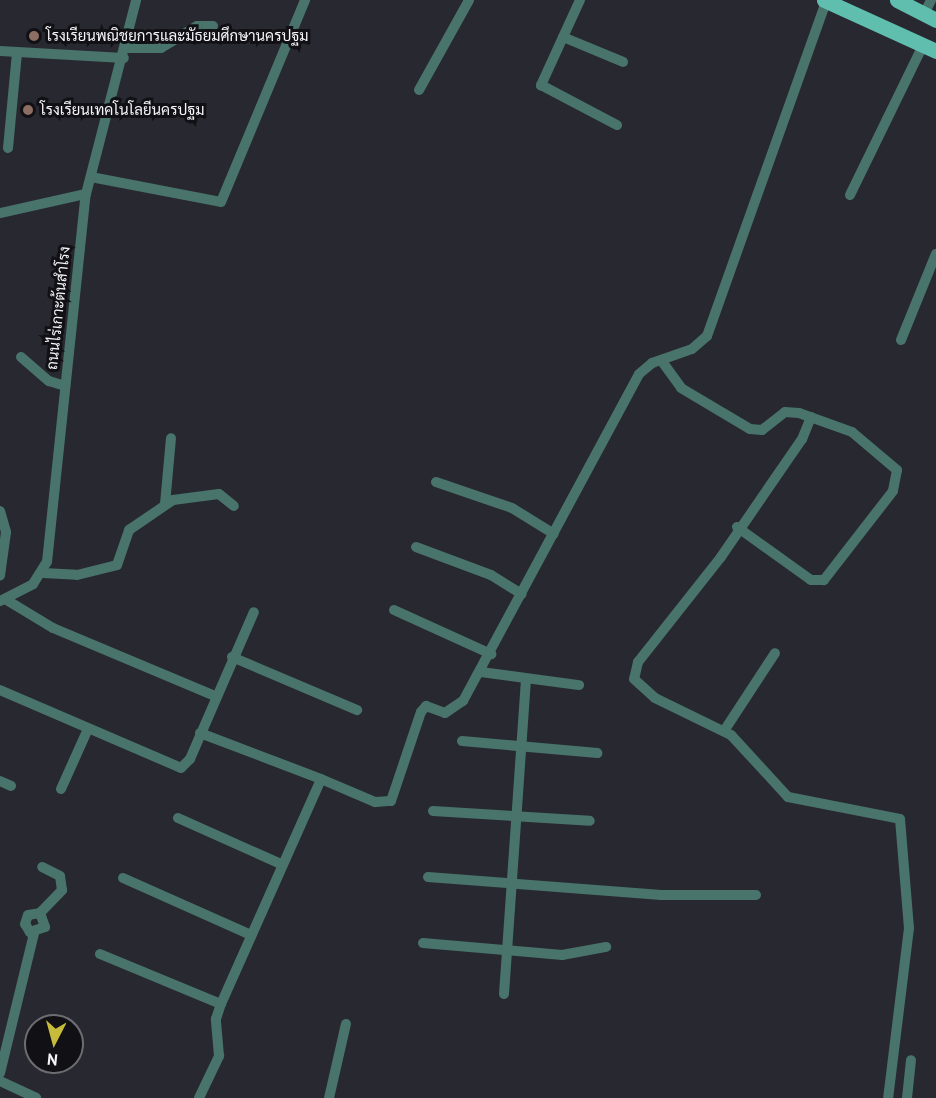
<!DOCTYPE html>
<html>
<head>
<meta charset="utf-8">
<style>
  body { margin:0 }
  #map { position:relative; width:936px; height:1098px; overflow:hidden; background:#282831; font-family:"PT Sans",Sarabun,sans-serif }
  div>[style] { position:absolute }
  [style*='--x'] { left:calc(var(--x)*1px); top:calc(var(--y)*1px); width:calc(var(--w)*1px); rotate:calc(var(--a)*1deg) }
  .street>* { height:10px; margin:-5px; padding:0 5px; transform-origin:5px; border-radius:5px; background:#48746b }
  .primary>* { height:15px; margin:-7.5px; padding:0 7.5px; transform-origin:7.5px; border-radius:7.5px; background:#5fbead }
  .dots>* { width:16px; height:16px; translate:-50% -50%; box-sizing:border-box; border:3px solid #111115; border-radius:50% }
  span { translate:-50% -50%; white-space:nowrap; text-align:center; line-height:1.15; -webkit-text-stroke:6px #111115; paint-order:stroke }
  .poi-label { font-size:15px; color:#f4f4fa }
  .left { translate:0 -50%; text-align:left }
  .street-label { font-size:15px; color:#f4f4fa }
  .north { position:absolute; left:24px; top:1014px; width:60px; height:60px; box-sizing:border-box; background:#111115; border:2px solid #6c6c71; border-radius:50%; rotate:186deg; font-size:16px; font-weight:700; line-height:24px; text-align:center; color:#f4f4fa }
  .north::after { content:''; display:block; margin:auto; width:21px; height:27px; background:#c7bb3b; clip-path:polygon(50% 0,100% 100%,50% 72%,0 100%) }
</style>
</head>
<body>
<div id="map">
  <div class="street">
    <div style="--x:580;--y:0;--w:94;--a:114.6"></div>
    <div style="--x:541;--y:85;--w:86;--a:27.8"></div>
    <div style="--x:924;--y:14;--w:16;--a:-63"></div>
    <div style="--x:563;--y:37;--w:65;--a:22.6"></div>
    <div style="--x:127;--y:48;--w:34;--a:0"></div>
    <div style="--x:161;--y:48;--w:42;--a:-31.4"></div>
    <div style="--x:197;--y:26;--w:16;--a:0"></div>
    <div style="--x:0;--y:51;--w:124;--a:3.2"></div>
    <div style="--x:419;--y:90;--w:103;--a:-60.9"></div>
    <div style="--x:8;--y:148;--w:96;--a:-84.6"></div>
    <div style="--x:91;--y:177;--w:132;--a:10.9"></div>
    <div style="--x:221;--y:202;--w:219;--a:-67.4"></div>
    <div style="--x:850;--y:195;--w:167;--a:-64"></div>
    <div style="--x:0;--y:213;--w:88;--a:-12.5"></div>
    <div style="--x:901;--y:340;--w:93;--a:-67.9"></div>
    <div style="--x:21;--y:357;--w:37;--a:41"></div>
    <div style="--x:49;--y:381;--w:17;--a:17"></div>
    <div style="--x:661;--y:360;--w:34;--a:54"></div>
    <div style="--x:681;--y:388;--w:80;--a:30.7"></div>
    <div style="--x:750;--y:429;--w:12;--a:5"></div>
    <div style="--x:762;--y:430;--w:29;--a:-38"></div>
    <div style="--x:785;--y:412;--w:14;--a:4"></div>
    <div style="--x:799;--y:413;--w:56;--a:19.7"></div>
    <div style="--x:852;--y:432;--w:59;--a:40.2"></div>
    <div style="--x:897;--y:470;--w:21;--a:101"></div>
    <div style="--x:893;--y:491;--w:113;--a:127.8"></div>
    <div style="--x:824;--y:580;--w:13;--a:180"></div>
    <div style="--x:811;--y:580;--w:91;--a:-144.4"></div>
    <div style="--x:811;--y:417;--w:24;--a:112"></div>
    <div style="--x:802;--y:439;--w:143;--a:124.5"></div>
    <div style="--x:721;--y:557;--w:134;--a:128.3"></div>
    <div style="--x:638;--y:662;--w:17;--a:103"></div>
    <div style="--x:634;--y:679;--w:28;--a:42"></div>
    <div style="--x:655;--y:698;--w:85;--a:26"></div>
    <div style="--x:731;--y:735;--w:84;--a:47.4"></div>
    <div style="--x:788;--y:797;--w:114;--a:11.1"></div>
    <div style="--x:900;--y:819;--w:109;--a:85.3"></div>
    <div style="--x:909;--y:928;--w:171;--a:97"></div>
    <div style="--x:436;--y:482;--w:80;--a:18.9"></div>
    <div style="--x:512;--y:508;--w:49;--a:31.8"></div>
    <div style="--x:165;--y:504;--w:66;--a:-84.8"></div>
    <div style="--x:0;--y:511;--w:22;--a:74"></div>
    <div style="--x:6;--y:532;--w:44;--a:97.8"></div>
    <div style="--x:416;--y:547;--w:80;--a:20.5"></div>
    <div style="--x:491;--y:575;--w:36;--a:32"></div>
    <div style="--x:43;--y:573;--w:34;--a:3"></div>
    <div style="--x:77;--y:575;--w:41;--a:-14"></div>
    <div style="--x:117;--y:565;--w:37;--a:-71"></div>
    <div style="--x:129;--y:530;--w:53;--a:-34.3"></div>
    <div style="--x:173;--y:500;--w:46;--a:-7.4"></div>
    <div style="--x:219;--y:494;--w:19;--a:39"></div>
    <div style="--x:5;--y:599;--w:56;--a:31.1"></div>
    <div style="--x:53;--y:628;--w:176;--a:22.8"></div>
    <div style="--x:0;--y:601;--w:37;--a:-27"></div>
    <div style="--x:33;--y:584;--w:26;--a:-58"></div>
    <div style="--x:47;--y:562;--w:370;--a:-84"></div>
    <div style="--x:86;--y:194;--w:200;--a:-75.5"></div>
    <div style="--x:394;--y:610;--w:107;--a:24.4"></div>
    <div style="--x:232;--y:657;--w:136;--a:23"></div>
    <div style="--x:481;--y:672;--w:99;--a:7.6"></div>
    <div style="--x:0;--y:690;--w:197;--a:23.3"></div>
    <div style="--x:181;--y:768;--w:13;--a:-45"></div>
    <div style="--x:190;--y:759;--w:160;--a:-66.5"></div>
    <div style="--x:724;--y:731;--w:93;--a:-56.8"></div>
    <div style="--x:200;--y:733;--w:129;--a:20.8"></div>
    <div style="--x:462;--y:741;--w:136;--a:5.1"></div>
    <div style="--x:0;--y:781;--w:12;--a:24"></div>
    <div style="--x:61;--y:789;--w:66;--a:-65.8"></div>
    <div style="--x:433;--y:811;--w:157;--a:3.6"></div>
    <div style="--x:178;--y:818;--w:113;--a:24.1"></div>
    <div style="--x:428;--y:877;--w:234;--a:4.4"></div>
    <div style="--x:661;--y:895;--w:95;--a:0"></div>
    <div style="--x:123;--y:878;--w:138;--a:24"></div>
    <div style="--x:40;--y:913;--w:15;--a:70"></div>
    <div style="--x:45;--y:927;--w:16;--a:162"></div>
    <div style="--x:30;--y:932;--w:9;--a:-122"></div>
    <div style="--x:25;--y:924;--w:9;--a:-72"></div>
    <div style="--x:28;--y:915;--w:12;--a:-9"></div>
    <div style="--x:40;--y:913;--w:32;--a:-46"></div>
    <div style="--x:62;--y:890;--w:14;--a:-98"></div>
    <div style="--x:60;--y:876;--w:20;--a:-153"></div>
    <div style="--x:423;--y:943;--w:140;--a:4.9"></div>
    <div style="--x:562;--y:955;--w:45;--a:-10.3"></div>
    <div style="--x:100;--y:954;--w:131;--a:22.5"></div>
    <div style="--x:504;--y:994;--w:315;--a:-86"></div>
    <div style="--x:0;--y:1073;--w:144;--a:-76.3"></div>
    <div style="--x:0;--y:1081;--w:40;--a:25"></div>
    <div style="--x:199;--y:1098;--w:47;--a:-64.5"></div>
    <div style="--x:219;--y:1056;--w:37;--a:-95"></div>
    <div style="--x:216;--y:1019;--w:16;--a:-72"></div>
    <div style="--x:221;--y:1004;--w:246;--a:-66"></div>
    <div style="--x:321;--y:779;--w:59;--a:23.1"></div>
    <div style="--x:375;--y:802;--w:16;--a:-4"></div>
    <div style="--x:391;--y:801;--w:94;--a:-71.4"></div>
    <div style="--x:421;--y:712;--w:8;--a:-50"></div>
    <div style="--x:426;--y:706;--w:20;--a:20"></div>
    <div style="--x:445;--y:713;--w:22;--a:-34"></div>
    <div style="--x:463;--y:701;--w:371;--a:-61.7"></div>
    <div style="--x:639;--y:374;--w:17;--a:-40"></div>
    <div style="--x:652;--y:363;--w:42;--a:-19.3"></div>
    <div style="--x:692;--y:349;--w:20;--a:-41"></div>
    <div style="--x:707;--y:336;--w:356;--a:-70.4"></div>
    <div style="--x:329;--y:1098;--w:76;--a:-77.1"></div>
    <div style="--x:907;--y:1098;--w:38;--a:-84"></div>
  </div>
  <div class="primary">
    <div style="--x:824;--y:0;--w:123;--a:24.5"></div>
    <div style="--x:897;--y:0;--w:44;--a:27.1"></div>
  </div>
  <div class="dots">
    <div style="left:34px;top:36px;background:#8d6e63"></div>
    <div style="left:28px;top:110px;background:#8d6e63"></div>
  </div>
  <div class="poi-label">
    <span class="left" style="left:46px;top:36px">โรงเรียนพณิชยการและมัธยมศึกษานครปฐม</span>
    <span class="left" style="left:40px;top:110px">โรงเรียนเทคโนโลยีนครปฐม</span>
  </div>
  <div class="street-label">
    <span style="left:58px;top:308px;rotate:-84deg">ถนนไร่เกาะต้นสำโรง</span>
  </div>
  <div class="north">N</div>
</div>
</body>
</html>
